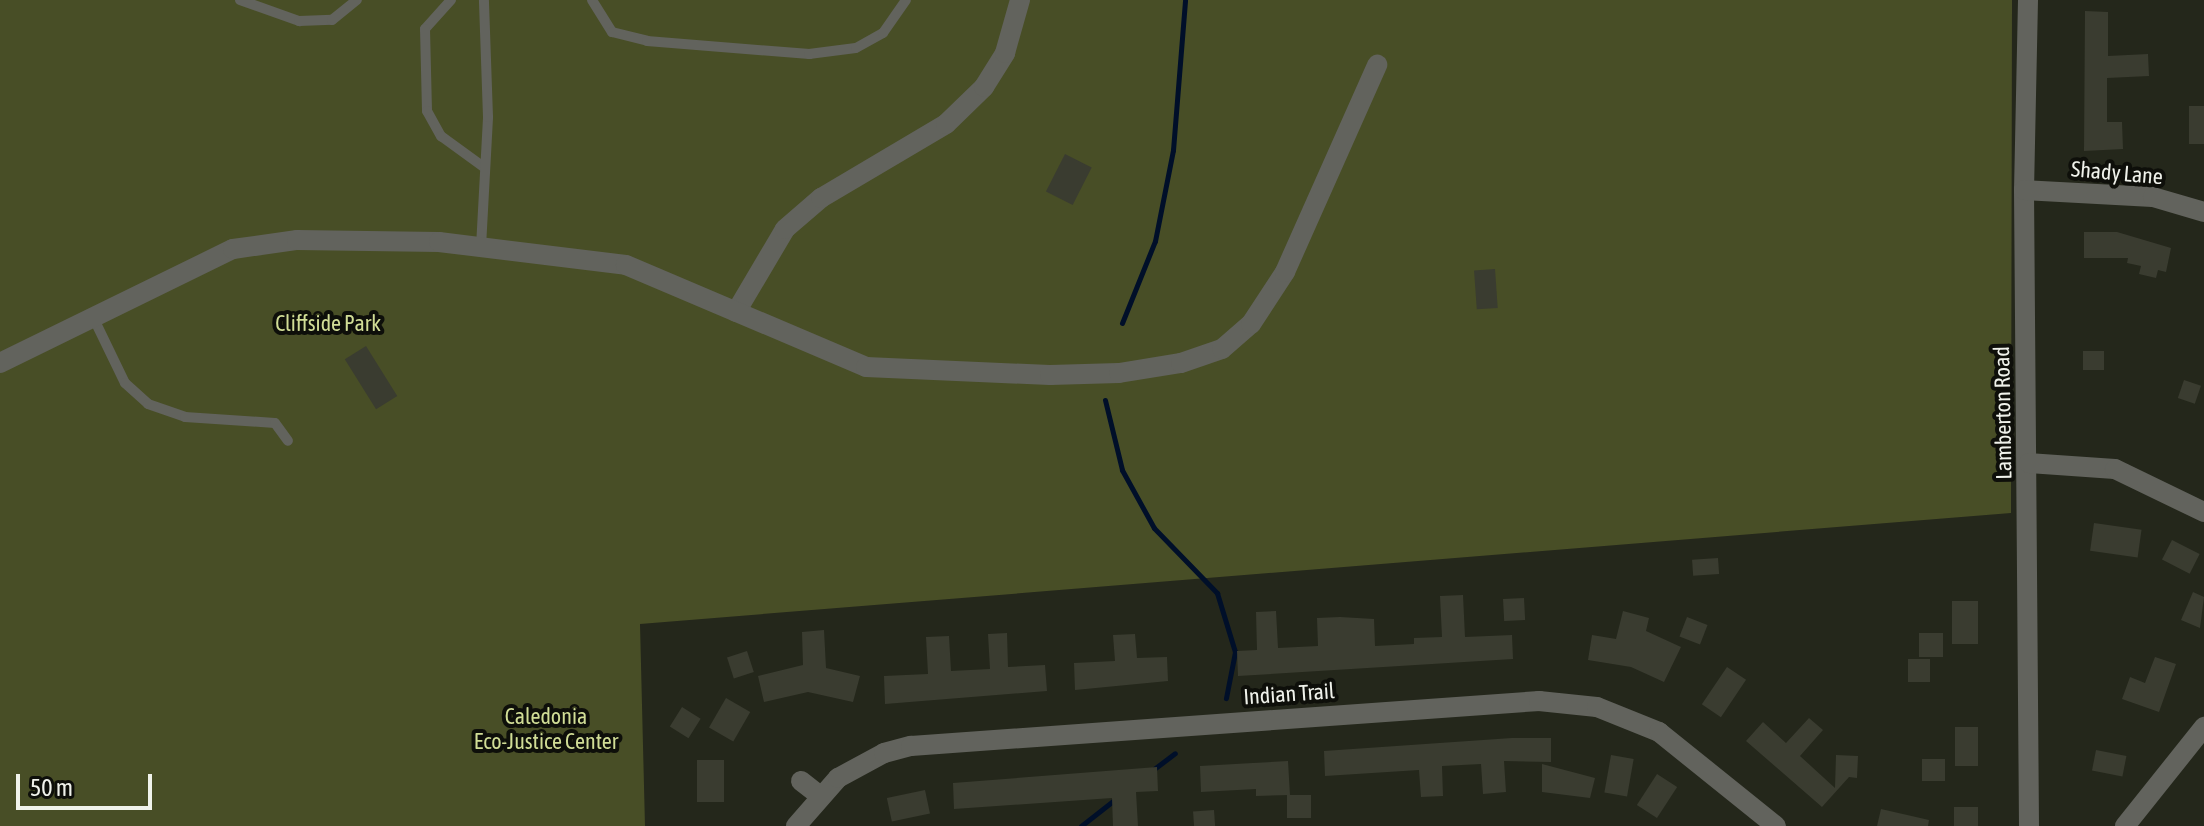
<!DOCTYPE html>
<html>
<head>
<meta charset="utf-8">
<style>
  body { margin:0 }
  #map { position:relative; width:2204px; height:826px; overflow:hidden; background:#24271b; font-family:"Asap Condensed",sans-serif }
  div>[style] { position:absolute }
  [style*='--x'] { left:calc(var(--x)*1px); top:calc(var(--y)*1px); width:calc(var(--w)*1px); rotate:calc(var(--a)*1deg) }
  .green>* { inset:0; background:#484e26 }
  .stream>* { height:5px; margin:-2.5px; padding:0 2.5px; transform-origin:2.5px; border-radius:2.5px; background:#000f29 }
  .building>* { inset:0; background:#3a3c30; transform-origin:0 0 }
  .lane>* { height:10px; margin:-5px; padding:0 5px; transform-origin:5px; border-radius:5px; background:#62635d }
  .street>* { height:20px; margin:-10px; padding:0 10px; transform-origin:10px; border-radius:10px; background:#62635d }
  span { translate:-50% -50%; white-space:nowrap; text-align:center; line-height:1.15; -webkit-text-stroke:8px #0e0f0a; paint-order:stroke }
  .street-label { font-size:22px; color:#f0f2eb }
  .park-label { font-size:22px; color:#d1dd96 }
  .scale { position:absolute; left:16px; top:774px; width:136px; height:36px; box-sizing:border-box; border:4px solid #f0f2eb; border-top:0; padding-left:10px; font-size:24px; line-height:28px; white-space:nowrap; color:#f0f2eb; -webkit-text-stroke:6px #0e0f0a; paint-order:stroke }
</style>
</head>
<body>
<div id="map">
  <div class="green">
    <div style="clip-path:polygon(0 0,2012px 0,2011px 513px,640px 624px,645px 826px,0 826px)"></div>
  </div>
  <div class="stream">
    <div style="--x:1122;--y:323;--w:88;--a:-68.1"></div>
    <div style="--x:1155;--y:241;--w:93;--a:-78.8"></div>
    <div style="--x:1173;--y:150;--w:150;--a:-85.4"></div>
    <div style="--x:1105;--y:400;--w:72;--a:76.3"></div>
    <div style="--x:1122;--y:470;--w:66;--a:61.1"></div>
    <div style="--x:1154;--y:528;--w:91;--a:45.9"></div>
    <div style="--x:1217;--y:593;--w:62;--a:73"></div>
    <div style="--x:1235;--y:652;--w:47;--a:101.1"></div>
    <div style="--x:1154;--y:769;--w:26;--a:-37"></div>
    <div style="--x:1081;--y:826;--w:47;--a:-38.1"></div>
  </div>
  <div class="building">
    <div style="clip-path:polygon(2085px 11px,2108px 12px,2108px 56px,2148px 54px,2149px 76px,2107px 78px,2107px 122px,2122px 122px,2123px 149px,2084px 151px)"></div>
    <div style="left:2189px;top:106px;width:15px;height:38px"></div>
    <div style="left:1065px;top:154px;width:30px;height:42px;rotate:27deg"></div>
    <div style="clip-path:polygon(2084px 232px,2117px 232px,2171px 248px,2166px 272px,2158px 270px,2156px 278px,2139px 274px,2141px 266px,2127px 263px,2128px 258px,2084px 258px)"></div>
    <div style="left:1495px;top:269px;width:39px;height:21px;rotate:86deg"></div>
    <div style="left:366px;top:346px;width:59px;height:25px;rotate:58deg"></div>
    <div style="left:2083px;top:351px;width:21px;height:19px"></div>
    <div style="left:2184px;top:380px;width:18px;height:19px;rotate:19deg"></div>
    <div style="left:2094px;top:523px;width:48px;height:28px;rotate:8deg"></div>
    <div style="left:2172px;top:540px;width:31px;height:22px;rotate:27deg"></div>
    <div style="left:1718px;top:558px;width:16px;height:26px;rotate:86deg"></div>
    <div style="clip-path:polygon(2193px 592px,2204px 597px,2200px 628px,2181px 620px)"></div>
    <div style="clip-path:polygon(1463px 595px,1465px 637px,1512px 635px,1513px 659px,1238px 676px,1237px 651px,1257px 650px,1256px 612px,1276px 611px,1278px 648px,1318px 646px,1317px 618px,1340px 617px,1374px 619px,1375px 646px,1414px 644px,1414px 638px,1442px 637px,1440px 596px)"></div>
    <div style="left:1524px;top:598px;width:22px;height:21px;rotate:87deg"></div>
    <div style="left:1952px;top:601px;width:26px;height:43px"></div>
    <div style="clip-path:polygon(1623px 611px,1649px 618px,1646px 631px,1681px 647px,1664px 682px,1631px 667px,1588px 660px,1592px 635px,1616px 639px)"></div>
    <div style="left:1687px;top:617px;width:22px;height:21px;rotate:21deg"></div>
    <div style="clip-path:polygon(824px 630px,826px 668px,860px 676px,853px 702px,808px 692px,764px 702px,758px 676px,803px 665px,802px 632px)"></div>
    <div style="clip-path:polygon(1007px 633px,1008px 667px,1045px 665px,1047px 691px,885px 704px,884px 676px,928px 674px,926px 637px,949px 636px,951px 671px,990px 669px,988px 634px)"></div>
    <div style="left:1919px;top:633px;width:24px;height:24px"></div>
    <div style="clip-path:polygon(1135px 634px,1137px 658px,1167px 657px,1168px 681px,1075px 690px,1074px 663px,1115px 661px,1113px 635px)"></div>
    <div style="left:747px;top:651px;width:22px;height:21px;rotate:72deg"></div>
    <div style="clip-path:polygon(2155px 657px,2176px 664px,2159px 712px,2122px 699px,2130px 677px,2145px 683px)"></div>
    <div style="left:1908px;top:659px;width:22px;height:23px"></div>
    <div style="left:1727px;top:667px;width:23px;height:45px;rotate:34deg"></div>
    <div style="left:726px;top:698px;width:28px;height:34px;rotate:30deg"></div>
    <div style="left:682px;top:707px;width:22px;height:23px;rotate:32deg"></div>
    <div style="clip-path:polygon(1809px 718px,1823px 730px,1800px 756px,1835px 788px,1836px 755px,1858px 756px,1857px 778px,1849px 777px,1822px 807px,1746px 741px,1763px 722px,1786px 743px)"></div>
    <div style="left:1955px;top:727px;width:23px;height:39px"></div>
    <div style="clip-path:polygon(1512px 738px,1551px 738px,1551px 762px,1504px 761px,1506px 792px,1483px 794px,1481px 764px,1442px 766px,1443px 796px,1421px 797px,1419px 770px,1325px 776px,1324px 751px)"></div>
    <div style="left:2096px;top:750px;width:31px;height:21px;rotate:11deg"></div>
    <div style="left:1611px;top:755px;width:23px;height:38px;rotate:10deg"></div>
    <div style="left:1922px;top:759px;width:23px;height:22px"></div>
    <div style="left:724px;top:760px;width:42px;height:27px;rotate:90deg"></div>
    <div style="clip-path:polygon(1288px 761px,1290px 795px,1256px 796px,1256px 789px,1201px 792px,1200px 766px)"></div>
    <div style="clip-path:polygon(1542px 764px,1595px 778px,1590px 798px,1542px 792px)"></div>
    <div style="clip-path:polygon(1157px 767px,1158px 791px,1136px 792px,1138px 826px,1113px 826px,1112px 798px,954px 809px,953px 783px)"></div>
    <div style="left:1657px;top:774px;width:24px;height:37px;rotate:33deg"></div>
    <div style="left:925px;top:790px;width:24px;height:39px;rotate:78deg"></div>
    <div style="left:1311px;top:795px;width:23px;height:24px;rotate:90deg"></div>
    <div style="left:1954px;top:807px;width:24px;height:19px"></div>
    <div style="clip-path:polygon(1881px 809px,1929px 820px,1928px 826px,1877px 826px)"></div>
    <div style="left:1214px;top:810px;width:16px;height:21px;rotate:86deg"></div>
  </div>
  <div class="lane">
    <div style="--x:240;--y:0;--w:63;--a:19.6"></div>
    <div style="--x:299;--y:21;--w:33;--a:-2"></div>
    <div style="--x:332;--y:20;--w:32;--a:-39"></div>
    <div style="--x:451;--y:0;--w:39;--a:132"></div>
    <div style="--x:425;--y:29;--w:82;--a:88.6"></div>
    <div style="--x:427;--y:111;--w:29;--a:61"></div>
    <div style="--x:441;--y:136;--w:54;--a:36"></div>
    <div style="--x:592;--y:0;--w:38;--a:58"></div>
    <div style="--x:612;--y:32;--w:36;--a:14"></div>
    <div style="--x:647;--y:41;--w:163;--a:4.6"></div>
    <div style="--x:809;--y:54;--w:47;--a:-7.3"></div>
    <div style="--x:856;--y:48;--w:31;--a:-29"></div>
    <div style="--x:883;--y:33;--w:40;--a:-55.1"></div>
    <div style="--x:481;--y:247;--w:130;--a:-86.9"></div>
    <div style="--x:488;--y:117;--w:117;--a:-92"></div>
    <div style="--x:94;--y:319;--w:71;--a:64.2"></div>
    <div style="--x:125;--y:383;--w:31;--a:42"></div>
    <div style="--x:148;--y:404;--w:39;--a:19"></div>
    <div style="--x:185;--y:417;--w:90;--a:3.8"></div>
    <div style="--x:275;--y:423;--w:22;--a:54"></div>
  </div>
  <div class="street">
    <div style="--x:2028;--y:0;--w:190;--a:91.2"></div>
    <div style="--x:2024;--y:190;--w:636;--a:89.55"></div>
    <div style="--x:2024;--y:190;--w:129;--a:3.1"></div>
    <div style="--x:2153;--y:197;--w:53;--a:16.4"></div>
    <div style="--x:736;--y:312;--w:96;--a:-59.4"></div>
    <div style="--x:785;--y:229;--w:48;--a:-40.7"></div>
    <div style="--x:821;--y:198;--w:145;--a:-30.6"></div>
    <div style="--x:946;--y:124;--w:53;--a:-44.2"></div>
    <div style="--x:984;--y:87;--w:40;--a:-58"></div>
    <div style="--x:1005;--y:53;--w:55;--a:-74.2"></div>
    <div style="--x:0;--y:363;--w:259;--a:-26.1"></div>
    <div style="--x:233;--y:249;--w:65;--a:-8"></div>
    <div style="--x:297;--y:240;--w:142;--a:0.8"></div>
    <div style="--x:439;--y:242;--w:188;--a:7"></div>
    <div style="--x:626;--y:265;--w:261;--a:23"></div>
    <div style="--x:866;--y:367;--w:184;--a:2.5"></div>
    <div style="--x:1050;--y:375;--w:69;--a:-1.7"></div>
    <div style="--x:1119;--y:373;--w:63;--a:-9.2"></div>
    <div style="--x:1181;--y:363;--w:43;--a:-18.9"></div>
    <div style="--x:1222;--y:349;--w:38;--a:-41"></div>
    <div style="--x:1251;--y:324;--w:62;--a:-56.8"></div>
    <div style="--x:1285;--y:272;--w:227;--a:-66"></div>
    <div style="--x:2029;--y:463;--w:86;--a:4"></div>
    <div style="--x:2115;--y:469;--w:99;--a:25.8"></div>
    <div style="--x:801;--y:781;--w:23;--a:38"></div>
    <div style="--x:796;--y:826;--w:64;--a:-48.8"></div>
    <div style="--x:838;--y:778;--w:52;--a:-28.5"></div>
    <div style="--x:884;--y:753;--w:28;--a:-15"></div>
    <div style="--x:911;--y:746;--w:630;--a:-4.1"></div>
    <div style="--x:1539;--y:701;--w:58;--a:5.9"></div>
    <div style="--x:1597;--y:707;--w:67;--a:22"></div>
    <div style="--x:1659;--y:732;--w:150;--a:38.8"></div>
    <div style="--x:2125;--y:826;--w:127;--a:-51.4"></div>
  </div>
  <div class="street-label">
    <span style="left:2117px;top:173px;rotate:5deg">Shady Lane</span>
    <span style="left:2003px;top:413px;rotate:-91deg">Lamberton Road</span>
    <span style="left:1289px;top:694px;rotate:-4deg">Indian Trail</span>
  </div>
  <div class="park-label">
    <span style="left:328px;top:324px">Cliffside Park</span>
    <span style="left:546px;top:729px">Caledonia<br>Eco-Justice Center</span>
  </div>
  <div class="scale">50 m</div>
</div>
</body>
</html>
